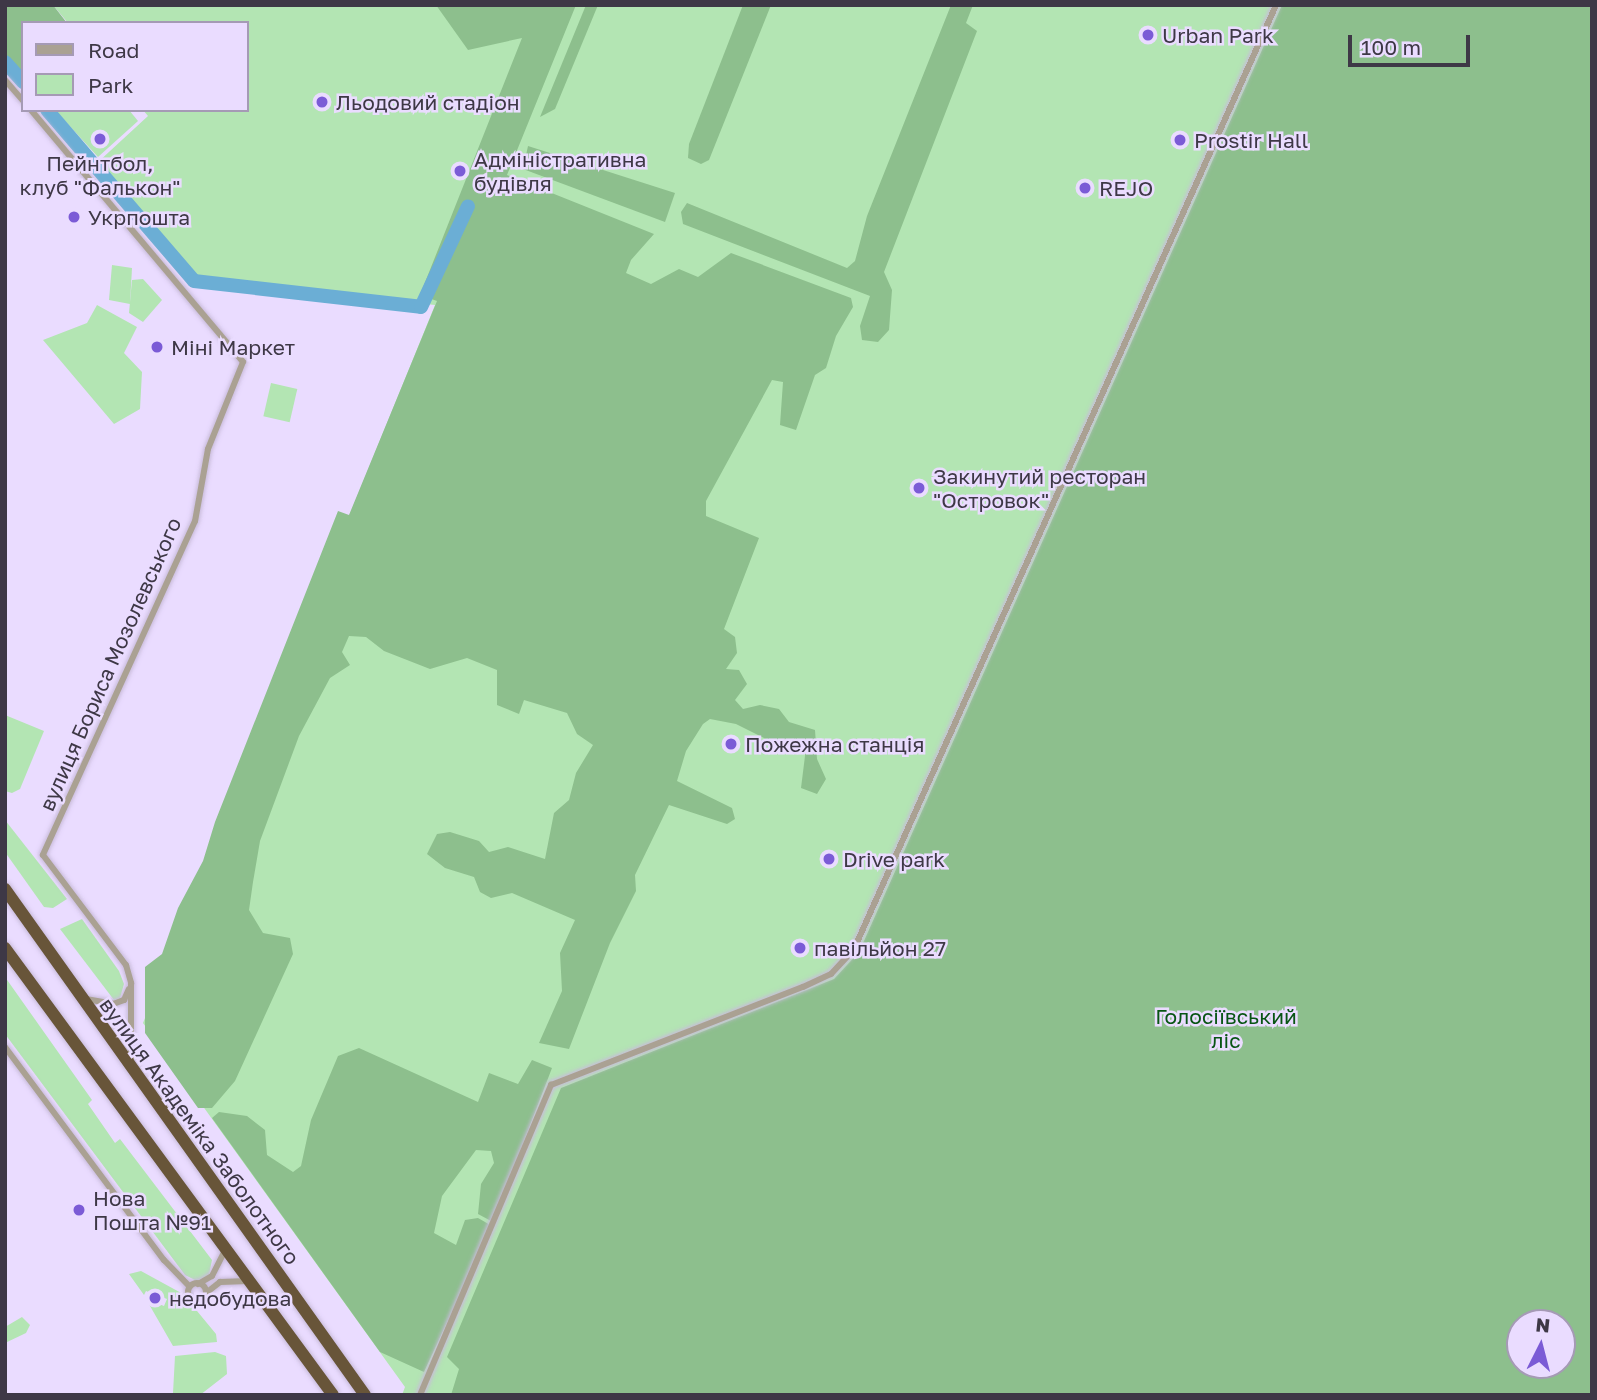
<!DOCTYPE html>
<html>
<head>
<meta charset="utf-8">
<style>
  body { margin:0 }
  #map { position:relative; width:1597px; height:1400px; overflow:hidden; background:#eadcff; font-family:"Golos Text",sans-serif }
  div>[style] { position:absolute }
  [style*='--x'] { left:calc(var(--x)*1px); top:calc(var(--y)*1px); width:calc(var(--w)*1px); rotate:calc(var(--a)*1deg) }
  .green>* { inset:0; background:#b3e5b3; transform-origin:0 0 }
  .forest>* { inset:0; background:#8dbf8d }
  .river>* { height:14px; margin:-7px; padding:0 7px; transform-origin:7px; border-radius:7px; background:#6baed5 }
  .roads { filter:drop-shadow(0 0 2px #c8bbda) drop-shadow(0 0 2px #c8bbda) }
  .street>* { height:6px; margin:-3px; padding:0 3px; transform-origin:3px; border-radius:3px; background:#aaa193 }
  .street>.ring { margin:-3px; padding:0; box-sizing:content-box; background:none; border:6px solid #aaa193; border-radius:50% }
  .highway>* { height:12px; margin:-6px; padding:0 6px; transform-origin:6px; border-radius:6px; background:#685539 }
  .dots>* { width:19px; height:19px; translate:-50% -50%; box-sizing:border-box; border:4px solid #eadcff; border-radius:50% }
  span { translate:-50% -50%; white-space:nowrap; text-align:center; line-height:1.15; -webkit-text-stroke:5px #eadcff; paint-order:stroke }
  .poi-label { font-size:21px; color:#3e3846 }
  .left { translate:0 -50%; text-align:left }
  .street-label { font-size:21px; color:#3e3846 }
  .park-label { font-size:21px; color:#085514 }
  .frame { position:absolute; inset:0; border:7px solid #3e3846; pointer-events:none }
  .legend { position:absolute; left:21px; top:21px; width:228px; height:91px; box-sizing:border-box; background:#eadcff; border:2px solid #a59ab5; margin:0; padding:9px 12px; list-style:none; font-size:21px; color:#3e3846 }
  .legend li { display:flex; align-items:center; gap:14px; height:35px }
  .legend b { width:35px; border:2px solid #a59ab5 }
  .north { position:absolute; left:1506px; top:1309px; width:70px; height:70px; box-sizing:border-box; background:#eadcff; border:2px solid #a59ab5; border-radius:50%; rotate:6deg; font-size:19px; font-weight:700; line-height:28px; text-align:center; color:#3e3846 }
  .north::after { content:''; display:block; margin:auto; width:24px; height:32px; background:#7b5bd6; clip-path:polygon(50% 0,100% 100%,50% 72%,0 100%) }
  .scale { position:absolute; left:1348px; top:35px; width:122px; height:32px; box-sizing:border-box; border:4px solid #3e3846; border-top:0; padding-left:9px; font-size:21px; line-height:24px; white-space:nowrap; color:#3e3846; -webkit-text-stroke:5px #eadcff; paint-order:stroke }
</style>
</head>
<body>
<div id="map">
  <div class="green">
    <div style="clip-path:polygon(evenodd,53px 5px,1592px 5px,1592px 1395px,402px 1395px,405px 1387px,143px 1023px,435px 305px,195px 279px,97px 163px,148px 116px,143px 110px,247px 110px,247px 23px,68px 23px,53px 5px,1520px 1323px,1562px 1323px,1562px 1365px,1520px 1365px,1520px 1323px)"></div>
    <div style="clip-path:polygon(55px 110px,129px 110px,138px 121px,98px 157px)"></div>
    <div style="clip-path:polygon(112px 265px,132px 268px,130px 304px,109px 300px)"></div>
    <div style="clip-path:polygon(143px 279px,162px 300px,143px 322px,129px 313px,132px 280px)"></div>
    <div style="clip-path:polygon(97px 305px,137px 327px,124px 353px,142px 372px,140px 409px,114px 424px,43px 340px,87px 323px)"></div>
    <div style="left:271px;top:383px;width:27px;height:34px;rotate:13deg"></div>
    <div style="clip-path:polygon(5px 715px,44px 731px,20px 789px,12px 793px,5px 791px)"></div>
    <div style="clip-path:polygon(5px 820px,67px 899px,53px 908px,44px 907px,5px 852px)"></div>
    <div style="clip-path:polygon(82px 919px,119px 971px,124px 984px,120px 998px,114px 1000px,60px 929px)"></div>
    <div style="clip-path:polygon(5px 977px,92px 1100px,88px 1104px,115px 1143px,120px 1139px,212px 1260px,209px 1275px,197px 1281px,185px 1275px,5px 1034px)"></div>
    <div style="clip-path:polygon(141px 1271px,183px 1294px,216px 1334px,217px 1342px,173px 1346px,146px 1299px,164px 1306px,167px 1299px,146px 1291px,144px 1295px,129px 1274px)"></div>
    <div style="clip-path:polygon(22px 1317px,30px 1325px,26px 1333px,5px 1343px,5px 1327px)"></div>
    <div style="clip-path:polygon(215px 1352px,226px 1356px,227px 1374px,200px 1395px,146px 1395px,173px 1393px,175px 1356px)"></div>
  </div>
  <div class="forest">
    <div style="clip-path:polygon(7px 5px,53px 5px,67px 23px,23px 23px,23px 76px,5px 57px)"></div>
    <div style="clip-path:polygon(436px 5px,576px 5px,507px 175px,654px 234px,631px 260px,626px 273px,651px 284px,679px 269px,698px 277px,731px 253px,851px 298px,853px 307px,836px 336px,826px 368px,815px 375px,796px 430px,780px 425px,783px 382px,772px 380px,706px 501px,706px 516px,759px 538px,724px 629px,735px 637px,737px 653px,726px 669px,739px 670px,747px 684px,735px 700px,743px 709px,760px 705px,779px 709px,789px 722px,815px 730px,817px 759px,826px 779px,817px 794px,801px 788px,807px 740px,786px 749px,736px 724px,710px 719px,703px 724px,686px 751px,677px 781px,732px 808px,735px 819px,727px 824px,669px 805px,635px 875px,636px 891px,610px 943px,569px 1049px,539px 1043px,562px 991px,560px 953px,575px 920px,512px 893px,491px 898px,480px 892px,474px 877px,445px 868px,427px 854px,437px 834px,450px 832px,479px 841px,489px 852px,508px 847px,545px 859px,554px 813px,569px 800px,576px 773px,593px 745px,577px 734px,567px 713px,524px 700px,519px 714px,497px 705px,497px 670px,467px 658px,430px 669px,384px 651px,366px 637px,349px 636px,342px 652px,350px 665px,330px 678px,299px 736px,260px 841px,253px 882px,249px 910px,263px 933px,290px 938px,293px 954px,235px 1081px,212px 1108px,198px 1108px,145px 1033px,145px 967px,162px 954px,178px 908px,203px 861px,215px 822px,338px 511px,349px 515px,437px 301px,420px 295px,522px 38px,468px 50px)"></div>
    <div style="clip-path:polygon(586px 5px,598px 5px,555px 109px,540px 117px)"></div>
    <div style="clip-path:polygon(743px 5px,771px 5px,709px 160px,701px 164px,688px 158px,689px 144px)"></div>
    <div style="clip-path:polygon(951px 5px,973px 5px,966px 23px,977px 31px,884px 272px,892px 290px,889px 330px,878px 342px,862px 340px,860px 326px,870px 296px,683px 224px,681px 212px,687px 203px,847px 268px,855px 261px,867px 216px)"></div>
    <div style="clip-path:polygon(evenodd,1282px 5px,1592px 5px,1592px 1395px,451px 1395px,459px 1369px,447px 1357px,561px 1088px,834px 979px,859px 952px,1282px 5px,1520px 1323px,1562px 1323px,1562px 1365px,1520px 1365px,1520px 1323px)"></div>
    <div style="clip-path:polygon(528px 146px,675px 193px,665px 222px,523px 169px)"></div>
    <div style="clip-path:polygon(359px 1048px,478px 1102px,489px 1073px,518px 1084px,532px 1060px,552px 1068px,493px 1222px,478px 1214px,481px 1184px,494px 1163px,491px 1151px,476px 1150px,442px 1196px,434px 1233px,456px 1245px,465px 1220px,478px 1218px,492px 1226px,424px 1372px,380px 1352px,212px 1118px,219px 1112px,247px 1116px,265px 1130px,267px 1155px,293px 1172px,301px 1166px,311px 1120px,338px 1056px)"></div>
  </div>
  <div class="river">
    <div style="--x:5;--y:62;--w:27;--a:48"></div>
    <div style="--x:47;--y:110;--w:225;--a:49.3"></div>
    <div style="--x:194;--y:281;--w:228;--a:6.5"></div>
    <div style="--x:421;--y:307;--w:111;--a:-65"></div>
  </div>
  <div class="roads">
    <div class="street">
      <div style="--x:5;--y:80;--w:28;--a:49"></div>
      <div style="--x:31;--y:110;--w:329;--a:49.9"></div>
      <div style="--x:243;--y:362;--w:94;--a:111.9"></div>
      <div style="--x:208;--y:449;--w:73;--a:100.2"></div>
      <div style="--x:195;--y:521;--w:367;--a:114.5"></div>
      <div style="--x:43;--y:855;--w:138;--a:53"></div>
      <div style="--x:126;--y:965;--w:19;--a:74"></div>
      <div style="--x:131;--y:983;--w:80;--a:90"></div>
      <div style="--x:86;--y:999;--w:27;--a:10"></div>
      <div style="--x:113;--y:1004;--w:12;--a:-20"></div>
      <div style="--x:124;--y:1000;--w:12;--a:-66"></div>
      <div style="--x:5;--y:1047;--w:266;--a:53.3"></div>
      <div style="--x:164;--y:1260;--w:37;--a:46"></div>
      <div class="ring" style="left:188px;top:1283px;width:12px;height:12px"></div>
      <div style="--x:198;--y:1284;--w:16;--a:-30"></div>
      <div style="--x:212;--y:1276;--w:29;--a:-63"></div>
      <div style="--x:206;--y:1293;--w:18;--a:-38"></div>
      <div style="--x:220;--y:1282;--w:28;--a:-2"></div>
      <div style="--x:420;--y:1395;--w:337;--a:-67.1"></div>
      <div style="--x:551;--y:1085;--w:270;--a:-21.3"></div>
      <div style="--x:803;--y:987;--w:31;--a:-25"></div>
      <div style="--x:831;--y:974;--w:34;--a:-47"></div>
      <div style="--x:854;--y:949;--w:1034;--a:-65.91"></div>
    </div>
    <div class="highway">
      <div style="--x:5;--y:889;--w:621;--a:54.57"></div>
      <div style="--x:5;--y:948;--w:554;--a:53.73"></div>
    </div>
  </div>
  <div class="dots">
    <div style="left:1148px;top:35px;background:#7b5bd6"></div>
    <div style="left:322px;top:102px;background:#7b5bd6"></div>
    <div style="left:100px;top:139px;background:#7b5bd6"></div>
    <div style="left:1180px;top:140px;background:#7b5bd6"></div>
    <div style="left:460px;top:171px;background:#7b5bd6"></div>
    <div style="left:1085px;top:188px;background:#7b5bd6"></div>
    <div style="left:74px;top:217px;background:#7b5bd6"></div>
    <div style="left:157px;top:347px;background:#7b5bd6"></div>
    <div style="left:919px;top:488px;background:#7b5bd6"></div>
    <div style="left:731px;top:744px;background:#7b5bd6"></div>
    <div style="left:829px;top:859px;background:#7b5bd6"></div>
    <div style="left:800px;top:948px;background:#7b5bd6"></div>
    <div style="left:79px;top:1210px;background:#7b5bd6"></div>
    <div style="left:155px;top:1298px;background:#7b5bd6"></div>
  </div>
  <div class="poi-label">
    <span class="left" style="left:1162px;top:35px">Urban Park</span>
    <span class="left" style="left:336px;top:102px">Льодовий стадіон</span>
    <span class="left" style="left:1194px;top:140px">Prostir Hall</span>
    <span class="left" style="left:474px;top:171px">Адміністративна<br>будівля</span>
    <span style="left:100px;top:175px">Пейнтбол,<br>клуб "Фалькон"</span>
    <span class="left" style="left:1099px;top:188px">REJO</span>
    <span class="left" style="left:88px;top:217px">Укрпошта</span>
    <span class="left" style="left:171px;top:347px">Міні Маркет</span>
    <span class="left" style="left:933px;top:488px">Закинутий ресторан<br>"Островок"</span>
    <span class="left" style="left:745px;top:744px">Пожежна станція</span>
    <span class="left" style="left:843px;top:859px">Drive park</span>
    <span class="left" style="left:814px;top:948px">павільйон 27</span>
    <span class="left" style="left:93px;top:1210px">Нова<br>Пошта №91</span>
    <span class="left" style="left:169px;top:1298px">недобудова</span>
  </div>
  <div class="street-label">
    <span style="left:110px;top:664px;rotate:-66deg">вулиця Бориса Мозолевського</span>
    <span style="left:200px;top:1131px;rotate:54deg">вулиця Академіка Заболотного</span>
  </div>
  <div class="park-label">
    <span style="left:1226px;top:1028px">Голосіївський<br>ліс</span>
  </div>
  <div class="frame"></div>
  <ul class="legend">
  <li><b style="height:9px;background:#aaa193"></b>Road</li>
  <li><b style="height:19px;background:#b3e5b3"></b>Park</li>
  </ul>
  <div class="north">N</div>
  <div class="scale">100 m</div>
</div>
</body>
</html>
